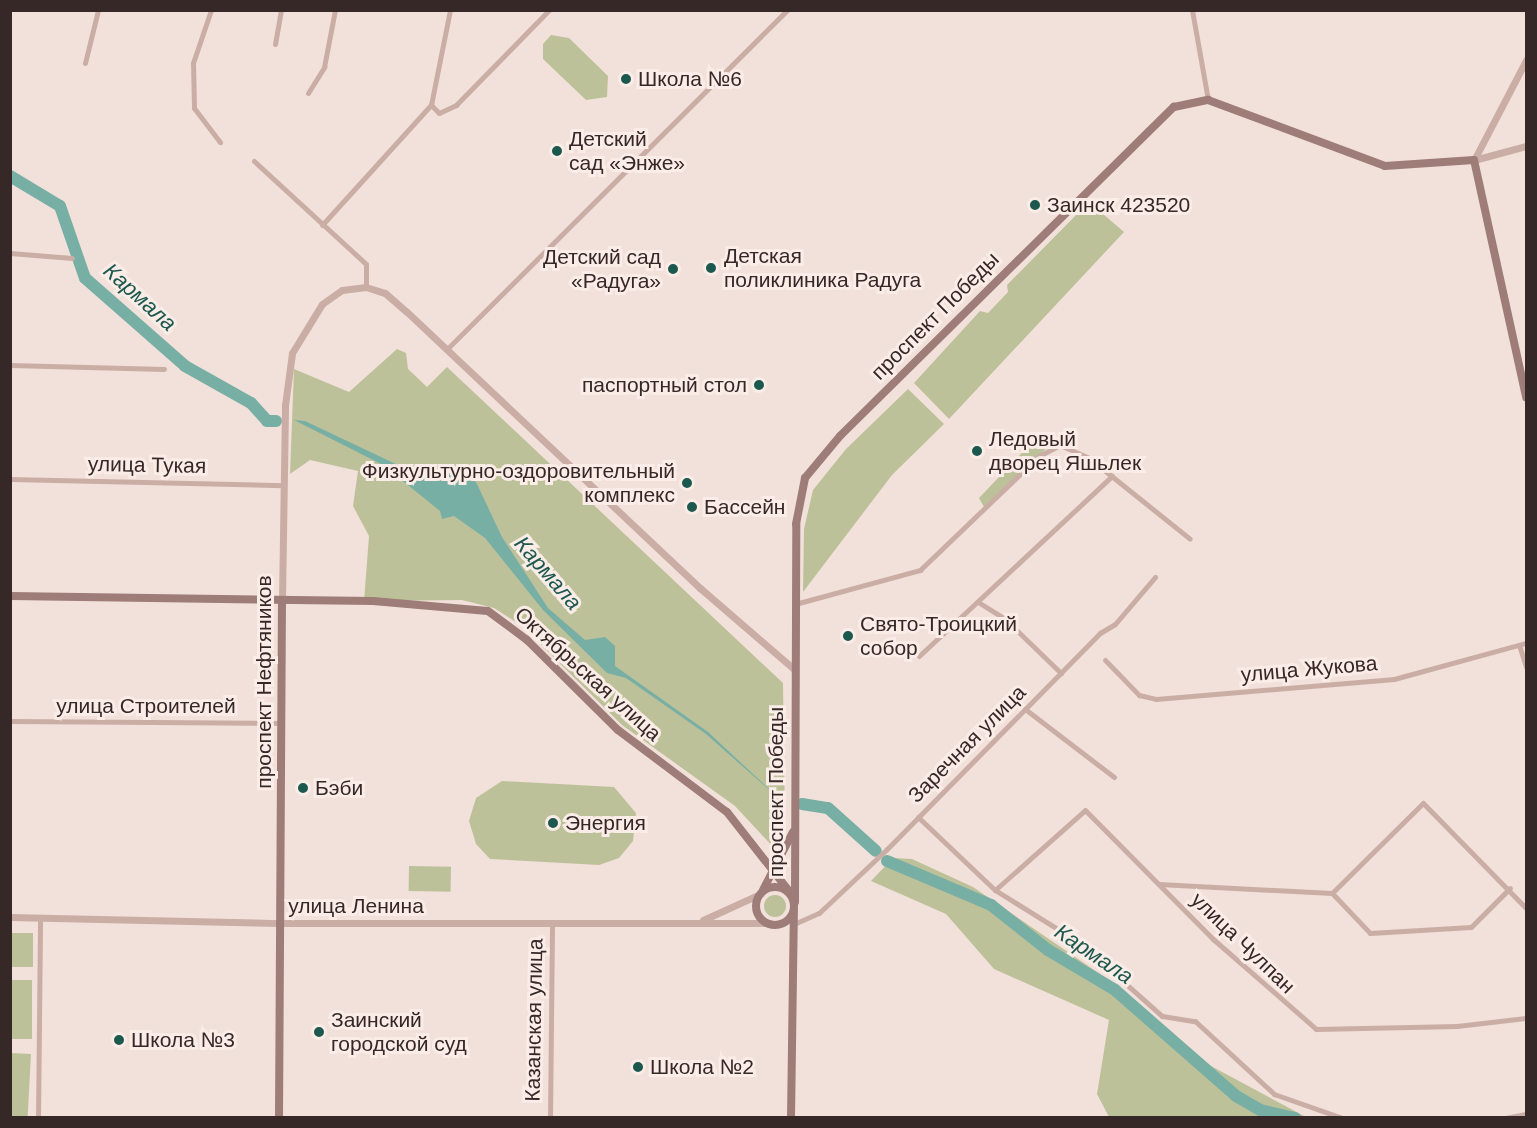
<!DOCTYPE html>
<html>
<head>
<meta charset="utf-8">
<style>
  body { margin:0 }
  #map { position:relative; width:1537px; height:1128px; overflow:hidden; background:#f2e1da; font-family:Helvetica,sans-serif }
  div>[style] { position:absolute }
  [style*='--x'] { left:calc(var(--x)*1px); top:calc(var(--y)*1px); width:calc(var(--w)*1px); rotate:calc(var(--a)*1deg) }
  .green>* { inset:0; background:#bdc199; transform-origin:0 0 }
  .round { border-radius:50% }
  .water>* { inset:0; background:#78afa5 }
  .river>* { height:12px; margin:-6px; padding:0 6px; transform-origin:6px; border-radius:6px; background:#78afa5 }
  .minor>* { height:5px; margin:-2.5px; padding:0 2.5px; transform-origin:2.5px; border-radius:2.5px; background:#caaea5 }
  .tertiary>* { height:7px; margin:-3.5px; padding:0 3.5px; transform-origin:3.5px; border-radius:3.5px; background:#caaea5 }
  .secondary>* { height:8px; margin:-4px; padding:0 4px; transform-origin:4px; border-radius:4px; background:#9e7c77 }
  .secondary>.ring { margin:-4px; padding:0; box-sizing:content-box; background:none; border:8px solid #9e7c77; border-radius:50% }
  .dots>* { width:16px; height:16px; translate:-50% -50%; box-sizing:border-box; border:3px solid #faece6; border-radius:50% }
  span { translate:-50% -50%; white-space:nowrap; text-align:center; line-height:1.15; -webkit-text-stroke:6px #faece6; paint-order:stroke }
  .poi-label { font-size:21px; color:#362827 }
  .left { translate:0 -50%; text-align:left }
  .right { translate:-100% -50%; text-align:right }
  .street-label { font-size:21px; color:#362827 }
  .water-label { font-size:22px; color:#1c584e; font-style:italic }
  .frame { position:absolute; inset:0; border:12px solid #362827; pointer-events:none }
</style>
</head>
<body>
<div id="map">
  <div class="green">
    <div style="clip-path:polygon(551px 35px,569px 38px,608px 76px,607px 97px,586px 100px,543px 59px,543px 44px)"></div>
    <div style="clip-path:polygon(1089px 202px,1124px 232px,949px 419px,914px 383px,980px 311px,988px 313px,1008px 292px,1007px 285px)"></div>
    <div style="clip-path:polygon(397px 349px,406px 353px,408px 369px,427px 387px,447px 367px,783px 683px,785px 825px,775px 849px,735px 806px,622px 725px,522px 626px,494px 608px,462px 600px,364px 601px,369px 536px,353px 506px,358px 471px,310px 460px,290px 474px,294px 369px,349px 392px)"></div>
    <div style="clip-path:polygon(908px 389px,944px 424px,892px 475px,803px 592px,804px 529px,813px 490px,846px 449px)"></div>
    <div style="clip-path:polygon(1038px 436px,1047px 438px,1049px 446px,984px 507px,979px 498px)"></div>
    <div style="clip-path:polygon(502px 781px,614px 787px,636px 813px,633px 841px,619px 858px,599px 865px,490px 859px,476px 844px,469px 821px,476px 798px)"></div>
    <div style="clip-path:polygon(893px 858px,912px 859px,973px 887px,1116px 985px,1211px 1066px,1306px 1117px,1109px 1117px,1097px 1094px,1109px 1020px,994px 969px,946px 914px,871px 881px)"></div>
    <div style="left:409px;top:866px;width:42px;height:25px;rotate:1deg"></div>
    <div class="round" style="left:764px;top:895px;width:22px;height:22px"></div>
    <div style="left:11px;top:933px;width:22px;height:34px"></div>
    <div style="left:11px;top:980px;width:21px;height:59px"></div>
    <div style="left:11px;top:1053px;width:20px;height:64px;rotate:3deg"></div>
  </div>
  <div class="water">
    <div style="clip-path:polygon(294px 420px,305px 421px,400px 466px,458px 472px,476px 482px,502px 537px,548px 608px,585px 640px,605px 637px,615px 646px,615px 666px,708px 732px,784px 803px,706px 734px,626px 678px,607px 673px,543px 610px,485px 538px,454px 516px,442px 519px,440px 511px,383px 465px)"></div>
  </div>
  <div class="river">
    <div style="--x:10;--y:176;--w:58;--a:31"></div>
    <div style="--x:60;--y:206;--w:76;--a:70.9"></div>
    <div style="--x:85;--y:278;--w:133;--a:41.3"></div>
    <div style="--x:185;--y:366;--w:76;--a:29.3"></div>
    <div style="--x:251;--y:403;--w:24;--a:48"></div>
    <div style="--x:267;--y:421;--w:9;--a:0"></div>
    <div style="--x:802;--y:804;--w:26;--a:9"></div>
    <div style="--x:828;--y:808;--w:64;--a:41.9"></div>
    <div style="--x:887;--y:861;--w:113;--a:22.9"></div>
    <div style="--x:991;--y:905;--w:73;--a:38.3"></div>
    <div style="--x:1048;--y:950;--w:78;--a:30.8"></div>
    <div style="--x:1115;--y:990;--w:161;--a:41.2"></div>
    <div style="--x:1236;--y:1096;--w:28;--a:30"></div>
    <div style="--x:1260;--y:1110;--w:36;--a:13"></div>
  </div>
  <div class="minor">
    <div style="--x:211;--y:10;--w:56;--a:108.8"></div>
    <div style="--x:193;--y:63;--w:45;--a:88.7"></div>
    <div style="--x:194;--y:108;--w:43;--a:52.6"></div>
    <div style="--x:1192;--y:10;--w:91;--a:79.9"></div>
    <div style="--x:275;--y:44;--w:35;--a:-80"></div>
    <div style="--x:85;--y:63;--w:55;--a:-76.2"></div>
    <div style="--x:308;--y:93;--w:31;--a:-58"></div>
    <div style="--x:324;--y:67;--w:58;--a:-79.1"></div>
    <div style="--x:431;--y:105;--w:11;--a:45"></div>
    <div style="--x:439;--y:113;--w:19;--a:-25"></div>
    <div style="--x:456;--y:105;--w:133;--a:-45.6"></div>
    <div style="--x:254;--y:161;--w:152;--a:42.6"></div>
    <div style="--x:366;--y:264;--w:23;--a:90"></div>
    <div style="--x:322;--y:225;--w:162;--a:-47.8"></div>
    <div style="--x:431;--y:105;--w:97;--a:-78.7"></div>
    <div style="--x:10;--y:253;--w:62;--a:4.6"></div>
    <div style="--x:448;--y:348;--w:479;--a:-44.9"></div>
    <div style="--x:10;--y:365;--w:154;--a:1.5"></div>
    <div style="--x:10;--y:479;--w:273;--a:1.3"></div>
    <div style="--x:978;--y:602;--w:32;--a:32"></div>
    <div style="--x:1005;--y:619;--w:78;--a:44"></div>
    <div style="--x:795;--y:604;--w:130;--a:-15.2"></div>
    <div style="--x:920;--y:570;--w:165;--a:-43.8"></div>
    <div style="--x:1039;--y:456;--w:24;--a:-28"></div>
    <div style="--x:1060;--y:445;--w:32;--a:24"></div>
    <div style="--x:1089;--y:458;--w:129;--a:38.7"></div>
    <div style="--x:1519;--y:645;--w:23;--a:72"></div>
    <div style="--x:919;--y:656;--w:264;--a:-43"></div>
    <div style="--x:1105;--y:660;--w:49;--a:45.8"></div>
    <div style="--x:1139;--y:695;--w:17;--a:13"></div>
    <div style="--x:1156;--y:699;--w:239;--a:-4.8"></div>
    <div style="--x:1394;--y:679;--w:137;--a:-15.3"></div>
    <div style="--x:1025;--y:709;--w:112;--a:37.4"></div>
    <div style="--x:10;--y:721;--w:271;--a:0.4"></div>
    <div style="--x:918;--y:817;--w:106;--a:43.5"></div>
    <div style="--x:995;--y:890;--w:100;--a:31.9"></div>
    <div style="--x:1080;--y:943;--w:110;--a:41.7"></div>
    <div style="--x:1162;--y:1016;--w:33;--a:9"></div>
    <div style="--x:1195;--y:1021;--w:108;--a:42.7"></div>
    <div style="--x:1274;--y:1094;--w:72;--a:19.4"></div>
    <div style="--x:1159;--y:884;--w:173;--a:3"></div>
    <div style="--x:1332;--y:893;--w:128;--a:-44.7"></div>
    <div style="--x:1423;--y:803;--w:147;--a:45.6"></div>
    <div style="--x:995;--y:890;--w:120;--a:-41.6"></div>
    <div style="--x:1085;--y:810;--w:182;--a:45.2"></div>
    <div style="--x:1213;--y:939;--w:137;--a:41.1"></div>
    <div style="--x:1316;--y:1029;--w:141;--a:-1.2"></div>
    <div style="--x:1457;--y:1026;--w:69;--a:-6.6"></div>
    <div style="--x:1332;--y:893;--w:55;--a:46.5"></div>
    <div style="--x:1370;--y:933;--w:101;--a:-3.4"></div>
    <div style="--x:1471;--y:927;--w:55;--a:-45"></div>
    <div style="--x:794;--y:924;--w:27;--a:-24"></div>
    <div style="--x:819;--y:913;--w:93;--a:-43.3"></div>
    <div style="--x:887;--y:849;--w:303;--a:-45.4"></div>
    <div style="--x:1100;--y:633;--w:17;--a:-31"></div>
    <div style="--x:1115;--y:624;--w:62;--a:-49.6"></div>
    <div style="--x:38;--y:1118;--w:201;--a:-89.4"></div>
    <div style="--x:550;--y:1118;--w:196;--a:-89.4"></div>
    <div style="--x:1505;--y:1118;--w:21;--a:-11"></div>
  </div>
  <div class="tertiary">
    <div style="--x:1474;--y:160;--w:113;--a:-62.5"></div>
    <div style="--x:1474;--y:160;--w:54;--a:-15.1"></div>
    <div style="--x:282;--y:600;--w:195;--a:-89.1"></div>
    <div style="--x:285;--y:405;--w:52;--a:-82.3"></div>
    <div style="--x:292;--y:353;--w:57;--a:-58.5"></div>
    <div style="--x:322;--y:304;--w:24;--a:-35"></div>
    <div style="--x:342;--y:290;--w:24;--a:-7"></div>
    <div style="--x:366;--y:287;--w:20;--a:18"></div>
    <div style="--x:385;--y:293;--w:29;--a:41"></div>
    <div style="--x:407;--y:312;--w:403;--a:43.3"></div>
    <div style="--x:700;--y:588;--w:125;--a:40.8"></div>
    <div style="--x:10;--y:917;--w:270;--a:1.3"></div>
    <div style="--x:280;--y:923;--w:486;--a:0"></div>
    <div style="--x:703;--y:920;--w:63;--a:-24.5"></div>
  </div>
  <div class="secondary">
    <div style="--x:10;--y:596;--w:363;--a:0.8"></div>
    <div style="--x:373;--y:601;--w:115;--a:5"></div>
    <div style="--x:488;--y:611;--w:49;--a:36.6"></div>
    <div style="--x:527;--y:640;--w:128;--a:44.7"></div>
    <div style="--x:618;--y:730;--w:136;--a:37"></div>
    <div style="--x:727;--y:812;--w:100;--a:51.9"></div>
    <div class="ring" style="left:756px;top:887px;width:30px;height:30px"></div>
    <div style="--x:763;--y:890;--w:65;--a:-62.7"></div>
    <div style="--x:795;--y:902;--w:378;--a:-89.8"></div>
    <div style="--x:796;--y:524;--w:47;--a:-78.9"></div>
    <div style="--x:805;--y:478;--w:55;--a:-50.2"></div>
    <div style="--x:840;--y:436;--w:469;--a:-44.6"></div>
    <div style="--x:1174;--y:107;--w:35;--a:-12"></div>
    <div style="--x:1208;--y:100;--w:189;--a:20.4"></div>
    <div style="--x:1385;--y:166;--w:89;--a:-3.9"></div>
    <div style="--x:1474;--y:160;--w:243;--a:77.6"></div>
    <div style="--x:279;--y:1118;--w:518;--a:-89.67"></div>
    <div style="--x:791;--y:1118;--w:208;--a:-89.2"></div>
  </div>
  <div class="dots">
    <div style="left:626px;top:79px;background:#1c584e"></div>
    <div style="left:557px;top:151px;background:#1c584e"></div>
    <div style="left:1035px;top:205px;background:#1c584e"></div>
    <div style="left:711px;top:268px;background:#1c584e"></div>
    <div style="left:673px;top:269px;background:#1c584e"></div>
    <div style="left:759px;top:385px;background:#1c584e"></div>
    <div style="left:977px;top:451px;background:#1c584e"></div>
    <div style="left:687px;top:483px;background:#1c584e"></div>
    <div style="left:692px;top:507px;background:#1c584e"></div>
    <div style="left:848px;top:636px;background:#1c584e"></div>
    <div style="left:303px;top:788px;background:#1c584e"></div>
    <div style="left:553px;top:823px;background:#1c584e"></div>
    <div style="left:319px;top:1032px;background:#1c584e"></div>
    <div style="left:119px;top:1040px;background:#1c584e"></div>
    <div style="left:638px;top:1067px;background:#1c584e"></div>
  </div>
  <div class="poi-label">
    <span class="left" style="left:638px;top:79px">Школа №6</span>
    <span class="left" style="left:569px;top:151px">Детский<br>сад «Энже»</span>
    <span class="left" style="left:1047px;top:205px">Заинск 423520</span>
    <span class="left" style="left:724px;top:268px">Детская<br>поликлиника Радуга</span>
    <span class="right" style="left:661px;top:269px">Детский сад<br>«Радуга»</span>
    <span class="right" style="left:747px;top:385px">паспортный стол</span>
    <span class="left" style="left:989px;top:451px">Ледовый<br>дворец Яшьлек</span>
    <span class="right" style="left:675px;top:483px">Физкультурно-оздоровительный<br>комплекс</span>
    <span class="left" style="left:704px;top:507px">Бассейн</span>
    <span class="left" style="left:860px;top:636px">Свято-Троицкий<br>собор</span>
    <span class="left" style="left:315px;top:788px">Бэби</span>
    <span class="left" style="left:565px;top:823px">Энергия</span>
    <span class="left" style="left:331px;top:1032px">Заинский<br>городской суд</span>
    <span class="left" style="left:131px;top:1040px">Школа №3</span>
    <span class="left" style="left:650px;top:1067px">Школа №2</span>
  </div>
  <div class="street-label">
    <span style="left:935px;top:316px;rotate:-45deg">проспект Победы</span>
    <span style="left:147px;top:465px;rotate:1deg">улица Тукая</span>
    <span style="left:1309px;top:669px;rotate:-5deg">улица Жукова</span>
    <span style="left:588px;top:674px;rotate:42deg">Октябрьская улица</span>
    <span style="left:264px;top:682px;rotate:-90deg">проспект Нефтяников</span>
    <span style="left:146px;top:706px">улица Строителей</span>
    <span style="left:967px;top:744px;rotate:-45deg">Заречная улица</span>
    <span style="left:776px;top:792px;rotate:-90deg">проспект Победы</span>
    <span style="left:356px;top:906px">улица Ленина</span>
    <span style="left:1243px;top:943px;rotate:44deg">улица Чулпан</span>
    <span style="left:534px;top:1020px;rotate:-89deg">Казанская улица</span>
  </div>
  <div class="water-label">
    <span style="left:140px;top:297px;rotate:42deg">Кармала</span>
    <span style="left:548px;top:573px;rotate:49deg">Кармала</span>
    <span style="left:1094px;top:954px;rotate:34deg">Кармала</span>
  </div>
  <div class="frame"></div>
</div>
</body>
</html>
